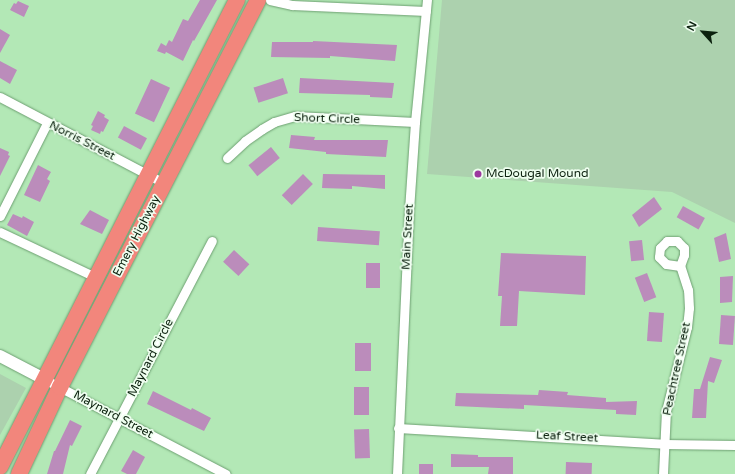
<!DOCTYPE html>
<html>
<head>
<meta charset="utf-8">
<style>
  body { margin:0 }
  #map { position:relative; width:735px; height:474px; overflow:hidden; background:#b3e8b6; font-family:"Varela Round",sans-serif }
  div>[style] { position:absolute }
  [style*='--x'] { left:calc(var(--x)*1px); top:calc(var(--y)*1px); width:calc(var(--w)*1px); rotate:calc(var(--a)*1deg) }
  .green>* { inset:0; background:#acd1ae }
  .building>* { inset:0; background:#bb8cbb; transform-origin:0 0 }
  .roads { filter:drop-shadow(0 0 1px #6ea072) drop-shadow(0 0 1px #6ea072) }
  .street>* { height:9px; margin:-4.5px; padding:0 4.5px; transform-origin:4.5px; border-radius:4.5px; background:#fff }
  .secondary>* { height:12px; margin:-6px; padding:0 6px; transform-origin:6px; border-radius:6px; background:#fff }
  .highway>* { height:16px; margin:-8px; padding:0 8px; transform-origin:8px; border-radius:8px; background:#f2867c }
  .dots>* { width:11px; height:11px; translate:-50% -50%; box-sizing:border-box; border:2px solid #eefeef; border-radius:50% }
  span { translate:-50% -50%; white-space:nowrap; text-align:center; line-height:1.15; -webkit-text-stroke:3.5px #eefeef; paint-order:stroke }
  .street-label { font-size:12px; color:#0c210f }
  .poi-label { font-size:12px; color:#0c210f }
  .left { translate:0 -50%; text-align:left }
  .north { position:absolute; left:683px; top:12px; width:40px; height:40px; -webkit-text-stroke:3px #eefeef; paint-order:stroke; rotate:297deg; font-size:11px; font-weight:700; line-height:16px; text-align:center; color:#0c210f }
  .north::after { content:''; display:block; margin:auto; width:14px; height:18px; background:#0c210f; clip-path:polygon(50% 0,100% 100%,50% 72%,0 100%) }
</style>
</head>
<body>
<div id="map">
  <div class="green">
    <div style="clip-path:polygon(442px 0,735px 0,735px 223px,672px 192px,427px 174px)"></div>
    <div style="clip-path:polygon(0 374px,26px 388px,0 435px)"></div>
  </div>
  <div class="building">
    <div style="clip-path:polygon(200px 0,217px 0,194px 41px,193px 40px,183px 61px,166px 52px,165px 54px,157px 51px,161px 43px,166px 46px,169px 40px,172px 42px,183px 19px,188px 21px)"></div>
    <div style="clip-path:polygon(18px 1px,29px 6px,24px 17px,10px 10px,14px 3px,16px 4px)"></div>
    <div style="clip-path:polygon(0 29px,10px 35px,0 53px)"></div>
    <div style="clip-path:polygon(313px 41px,397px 45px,395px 61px,330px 56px,330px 58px,271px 57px,272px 42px,313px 42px)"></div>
    <div style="clip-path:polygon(0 61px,17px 70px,10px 84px,0 78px)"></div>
    <div style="left:283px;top:78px;width:16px;height:31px;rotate:72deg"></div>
    <div style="clip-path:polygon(300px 78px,394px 83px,392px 98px,370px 97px,370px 95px,299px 93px)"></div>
    <div style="left:151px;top:79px;width:21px;height:38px;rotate:25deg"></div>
    <div style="clip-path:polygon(98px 111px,105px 115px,104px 117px,109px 120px,103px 132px,101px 131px,100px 134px,91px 130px,93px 126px,91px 125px)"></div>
    <div style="left:124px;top:126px;width:26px;height:13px;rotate:28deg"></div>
    <div style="clip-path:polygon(291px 135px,315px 137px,314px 140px,388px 140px,386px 157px,326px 154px,326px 152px,289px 148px)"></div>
    <div style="left:271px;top:147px;width:14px;height:29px;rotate:51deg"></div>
    <div style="clip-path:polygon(0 148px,9px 152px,8px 155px,10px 156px,0 176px)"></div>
    <div style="clip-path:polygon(38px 165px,51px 172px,47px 179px,50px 181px,40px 202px,24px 195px)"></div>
    <div style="left:303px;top:174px;width:14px;height:30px;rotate:45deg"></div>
    <div style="clip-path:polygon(323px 174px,385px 175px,385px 189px,352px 186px,352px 189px,322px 188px)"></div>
    <div style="clip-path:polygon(654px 197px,662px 209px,639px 227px,632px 215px)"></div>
    <div style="left:683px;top:206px;width:25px;height:13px;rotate:29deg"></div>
    <div style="clip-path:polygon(90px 210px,109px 220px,102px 234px,80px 224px)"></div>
    <div style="clip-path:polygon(13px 214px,22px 218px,23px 216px,34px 222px,27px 236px,7px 225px)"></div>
    <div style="left:318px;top:227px;width:62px;height:14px;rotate:4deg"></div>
    <div style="clip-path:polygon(726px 233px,731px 259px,719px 262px,714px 238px)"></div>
    <div style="left:642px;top:240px;width:20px;height:13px;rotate:84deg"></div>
    <div style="left:234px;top:250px;width:21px;height:16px;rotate:43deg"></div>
    <div style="clip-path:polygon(501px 253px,586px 256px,585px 295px,519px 291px,517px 326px,500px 326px,502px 296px,498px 296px)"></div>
    <div style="left:366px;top:263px;width:14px;height:25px"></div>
    <div style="left:647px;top:273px;width:26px;height:13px;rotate:69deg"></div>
    <div style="clip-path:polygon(733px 276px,732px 302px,720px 303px,720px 277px)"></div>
    <div style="left:649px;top:312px;width:15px;height:29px;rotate:4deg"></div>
    <div style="left:721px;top:315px;width:14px;height:29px;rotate:4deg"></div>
    <div style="left:355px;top:343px;width:16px;height:28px"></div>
    <div style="clip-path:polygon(710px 357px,722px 360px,714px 383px,708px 381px,706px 418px,692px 418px,694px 389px,700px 389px)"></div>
    <div style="left:354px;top:387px;width:15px;height:28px"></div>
    <div style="clip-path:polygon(539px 390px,568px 392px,567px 395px,606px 398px,606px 402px,637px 401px,636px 415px,616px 414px,616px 410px,524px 405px,524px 409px,455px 406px,456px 393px,538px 395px)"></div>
    <div style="clip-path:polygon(153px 391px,191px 410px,192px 408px,211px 418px,204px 431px,147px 404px)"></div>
    <div style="clip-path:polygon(70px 420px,82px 426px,72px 446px,70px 445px,63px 474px,47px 474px,54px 451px,55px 451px)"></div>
    <div style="left:369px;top:429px;width:29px;height:15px;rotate:88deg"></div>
    <div style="clip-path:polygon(133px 450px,145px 457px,136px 474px,127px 474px,121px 471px)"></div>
    <div style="clip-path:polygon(451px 454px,478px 455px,478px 457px,513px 457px,513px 474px,488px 474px,489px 467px,451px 467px)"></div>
    <div style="left:566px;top:462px;width:26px;height:12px;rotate:2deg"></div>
    <div style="left:419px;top:464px;width:14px;height:10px"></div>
  </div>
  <div class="roads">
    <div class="street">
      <div style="--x:270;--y:0;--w:23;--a:13"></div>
      <div style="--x:292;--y:5;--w:134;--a:2.6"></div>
      <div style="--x:0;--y:97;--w:185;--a:27.7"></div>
      <div style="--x:227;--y:158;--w:25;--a:-43"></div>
      <div style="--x:245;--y:141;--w:21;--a:-35"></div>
      <div style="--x:262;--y:129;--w:14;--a:-30"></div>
      <div style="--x:274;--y:122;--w:22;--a:-16"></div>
      <div style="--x:295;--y:116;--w:120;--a:2.9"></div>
      <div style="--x:0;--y:216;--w:104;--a:-63.2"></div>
      <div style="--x:0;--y:232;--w:105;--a:25.3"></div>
      <div style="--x:44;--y:379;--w:205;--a:27.6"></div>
      <div style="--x:398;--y:428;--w:266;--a:3.4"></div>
      <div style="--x:664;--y:444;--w:71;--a:0.8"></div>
      <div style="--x:90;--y:474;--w:263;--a:-62.4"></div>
      <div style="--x:397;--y:474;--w:264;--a:-87.4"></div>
      <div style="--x:409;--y:210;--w:88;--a:-86.1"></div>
      <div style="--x:415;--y:122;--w:123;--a:-84.4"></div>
      <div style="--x:663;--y:474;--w:63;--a:-87.3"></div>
      <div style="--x:666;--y:411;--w:87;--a:-76"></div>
      <div style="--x:687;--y:327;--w:19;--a:-84"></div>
      <div style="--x:689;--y:308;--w:18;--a:-93"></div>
      <div style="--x:688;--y:290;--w:25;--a:-108"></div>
      <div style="--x:680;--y:266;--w:14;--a:-172"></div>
      <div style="--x:666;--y:264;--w:10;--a:-135"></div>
      <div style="--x:659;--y:257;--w:9;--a:-84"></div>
      <div style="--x:660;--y:248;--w:10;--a:-45"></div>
      <div style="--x:667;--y:241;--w:10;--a:0"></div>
      <div style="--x:677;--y:241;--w:10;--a:45"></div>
      <div style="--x:684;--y:248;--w:7;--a:90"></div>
      <div style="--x:684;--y:255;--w:12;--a:110"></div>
    </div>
    <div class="secondary">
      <div style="--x:0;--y:356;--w:50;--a:27.6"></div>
    </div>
    <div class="highway">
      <div style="--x:0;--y:467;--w:524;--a:-63.09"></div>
      <div style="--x:19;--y:474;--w:96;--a:-64.8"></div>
      <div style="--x:60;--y:387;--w:435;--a:-62.9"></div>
    </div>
  </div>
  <div class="dots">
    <div style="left:478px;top:174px;background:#9c399f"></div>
  </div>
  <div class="street-label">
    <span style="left:327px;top:119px;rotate:2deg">Short Circle</span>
    <span style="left:82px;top:141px;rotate:27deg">Norris Street</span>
    <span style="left:137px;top:236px;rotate:-63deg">Emery Highway</span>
    <span style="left:408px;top:237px;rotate:-87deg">Main Street</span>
    <span style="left:151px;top:358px;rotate:-63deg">Maynard Circle</span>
    <span style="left:677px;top:369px;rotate:-78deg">Peachtree Street</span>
    <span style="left:113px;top:415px;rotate:28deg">Maynard Street</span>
    <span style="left:567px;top:437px;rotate:3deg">Leaf Street</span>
  </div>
  <div class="poi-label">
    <span class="left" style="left:486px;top:174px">McDougal Mound</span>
  </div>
  <div class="north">N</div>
</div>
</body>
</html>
